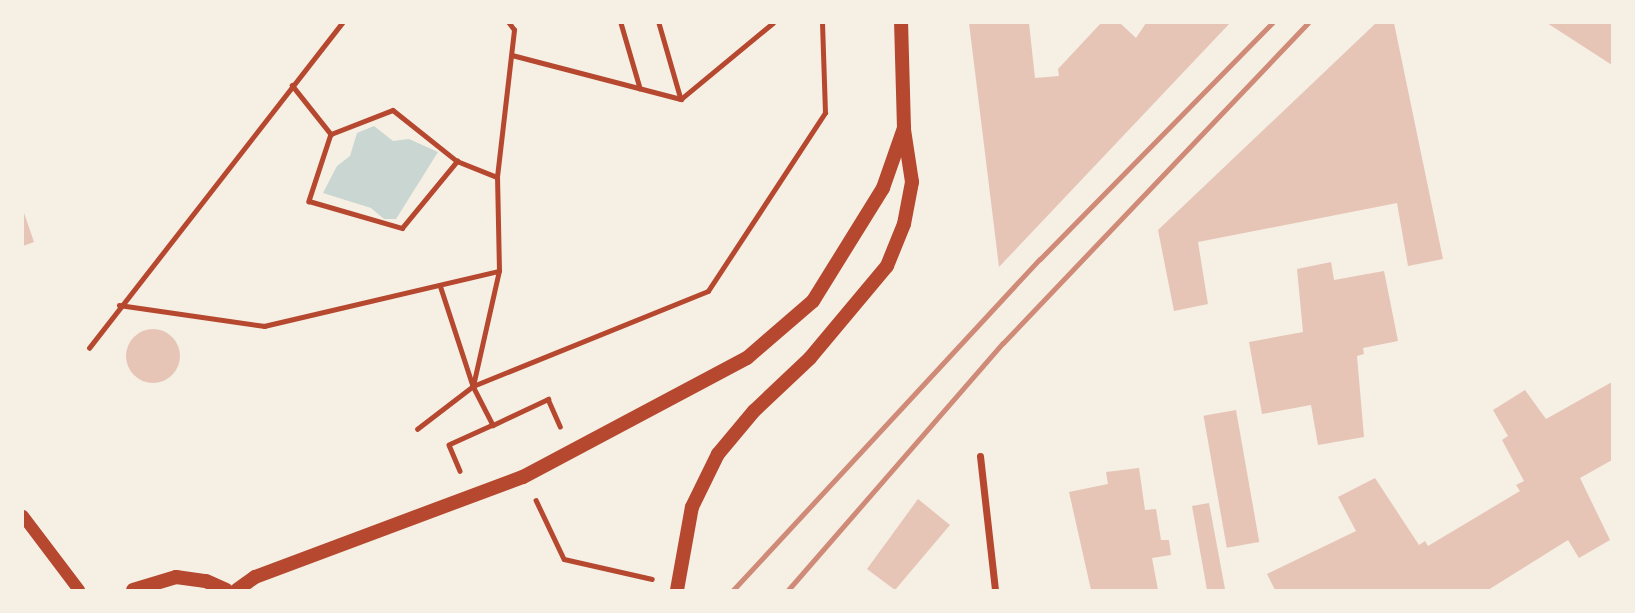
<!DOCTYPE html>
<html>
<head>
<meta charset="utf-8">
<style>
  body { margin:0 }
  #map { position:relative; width:1635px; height:613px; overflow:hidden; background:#f6efe4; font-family:"Asap Condensed",sans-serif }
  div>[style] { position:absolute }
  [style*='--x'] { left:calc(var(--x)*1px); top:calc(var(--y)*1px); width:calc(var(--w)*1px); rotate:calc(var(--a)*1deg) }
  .water>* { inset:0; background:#c9d6d2 }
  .building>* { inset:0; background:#e6c5b7; transform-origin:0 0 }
  .round { border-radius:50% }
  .path>* { height:4.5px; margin:-2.25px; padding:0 2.25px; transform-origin:2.25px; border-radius:2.25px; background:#b5482f }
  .minor>* { height:7px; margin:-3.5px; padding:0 3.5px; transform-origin:3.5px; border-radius:3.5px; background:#b5482f }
  .tertiary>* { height:12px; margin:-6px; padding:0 6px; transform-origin:6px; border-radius:6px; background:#b5482f }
  .secondary>* { height:14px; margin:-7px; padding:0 7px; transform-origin:7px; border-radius:7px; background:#b5482f }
  .rail>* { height:5px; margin:-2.5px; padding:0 2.5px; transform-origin:2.5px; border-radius:2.5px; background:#cf8b77 }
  span { translate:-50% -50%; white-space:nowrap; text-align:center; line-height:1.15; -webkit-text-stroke:5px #f6efe4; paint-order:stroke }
  .frame { position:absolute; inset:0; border:24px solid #f6efe4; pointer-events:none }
</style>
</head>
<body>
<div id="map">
  <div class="water">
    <div style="clip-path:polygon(374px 126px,393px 141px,409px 139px,438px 152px,396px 219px,384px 219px,371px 208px,323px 193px,337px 166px,350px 156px,357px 133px)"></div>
  </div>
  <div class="building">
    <div style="clip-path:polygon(969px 23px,1029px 23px,1035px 78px,1059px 76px,1058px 69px,1101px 23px,1120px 23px,1136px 38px,1146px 23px,1230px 23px,999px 267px)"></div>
    <div style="clip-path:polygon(1376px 23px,1394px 23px,1443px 259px,1408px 266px,1397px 203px,1198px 242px,1208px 304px,1174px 311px,1158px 230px)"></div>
    <div style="clip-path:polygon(1547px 23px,1612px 23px,1612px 65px)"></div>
    <div style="clip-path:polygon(23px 210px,34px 242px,23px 246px)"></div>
    <div style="clip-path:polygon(1331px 262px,1334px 280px,1384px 271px,1398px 341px,1363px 348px,1364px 354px,1357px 356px,1364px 437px,1318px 445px,1311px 405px,1262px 414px,1249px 342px,1303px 332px,1297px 269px)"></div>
    <div class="round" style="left:126px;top:329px;width:54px;height:54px"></div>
    <div style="clip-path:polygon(1612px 382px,1612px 460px,1580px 478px,1610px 540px,1579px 558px,1568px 540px,1488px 590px,1275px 590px,1267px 574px,1356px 531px,1338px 497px,1375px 478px,1419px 545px,1425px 541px,1428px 546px,1520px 491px,1516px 485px,1524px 481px,1502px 440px,1508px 436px,1493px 410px,1525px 390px,1546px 419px)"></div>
    <div style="left:1236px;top:410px;width:134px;height:33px;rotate:80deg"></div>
    <div style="clip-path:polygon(1139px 468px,1145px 510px,1156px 509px,1161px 540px,1169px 540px,1171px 555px,1152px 558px,1158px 590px,1091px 590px,1069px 492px,1108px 484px,1106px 472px)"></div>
    <div style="clip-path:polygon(918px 499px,950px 525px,895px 590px,867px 569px)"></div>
    <div style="clip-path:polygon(1209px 503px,1225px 589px,1220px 590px,1207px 590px,1192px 506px)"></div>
  </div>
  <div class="path">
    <div style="--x:621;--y:23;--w:68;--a:73.7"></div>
    <div style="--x:659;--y:23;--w:79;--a:73.9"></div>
    <div style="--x:512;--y:55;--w:175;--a:14.6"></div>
    <div style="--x:681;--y:99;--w:119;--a:-39.6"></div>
    <div style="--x:292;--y:85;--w:63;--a:51.5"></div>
    <div style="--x:331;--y:134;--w:71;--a:108.2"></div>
    <div style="--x:309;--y:201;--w:97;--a:16.2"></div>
    <div style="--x:402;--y:228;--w:87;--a:-50.6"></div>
    <div style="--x:457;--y:161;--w:43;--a:21.8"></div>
    <div style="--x:331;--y:134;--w:66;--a:-21.2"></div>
    <div style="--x:393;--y:110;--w:82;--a:38.6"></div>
    <div style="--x:440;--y:285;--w:106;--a:71.9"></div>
    <div style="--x:473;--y:386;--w:44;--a:62.9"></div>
    <div style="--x:493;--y:425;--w:48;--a:155.6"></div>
    <div style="--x:449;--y:445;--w:28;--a:67"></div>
    <div style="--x:119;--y:305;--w:147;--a:8.2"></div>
    <div style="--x:264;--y:326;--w:241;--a:-13.2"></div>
    <div style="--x:499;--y:271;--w:94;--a:-91.2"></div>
    <div style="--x:497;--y:177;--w:148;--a:-83.4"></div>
    <div style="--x:514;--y:30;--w:9;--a:-126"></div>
    <div style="--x:89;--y:348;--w:412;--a:-52.1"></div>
    <div style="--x:473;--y:386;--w:253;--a:-22"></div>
    <div style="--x:708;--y:291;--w:213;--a:-56.7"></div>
    <div style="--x:825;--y:113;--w:90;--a:-91.9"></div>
    <div style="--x:493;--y:425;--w:61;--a:-25.3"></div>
    <div style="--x:548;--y:399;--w:30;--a:66"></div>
    <div style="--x:417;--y:429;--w:71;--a:-37.5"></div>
    <div style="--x:473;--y:386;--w:118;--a:-77.3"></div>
    <div style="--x:536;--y:500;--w:65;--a:64.6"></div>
    <div style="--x:564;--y:559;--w:90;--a:12.8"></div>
  </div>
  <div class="minor">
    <div style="--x:980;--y:456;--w:135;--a:83.6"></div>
  </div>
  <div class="tertiary">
    <div style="--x:23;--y:516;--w:93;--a:52.9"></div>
  </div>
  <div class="secondary">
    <div style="--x:133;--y:590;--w:45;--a:-16.8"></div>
    <div style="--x:176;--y:577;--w:30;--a:8"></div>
    <div style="--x:206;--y:581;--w:22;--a:24"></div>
    <div style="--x:237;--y:590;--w:22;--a:-36"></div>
    <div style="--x:255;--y:577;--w:286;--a:-20.5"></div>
    <div style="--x:523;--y:477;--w:254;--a:-28"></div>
    <div style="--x:747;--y:358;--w:87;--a:-40.8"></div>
    <div style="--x:813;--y:301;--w:133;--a:-58.2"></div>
    <div style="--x:883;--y:188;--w:64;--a:-70.7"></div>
    <div style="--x:904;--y:128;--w:105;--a:-91.6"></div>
    <div style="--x:677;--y:590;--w:84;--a:-79.8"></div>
    <div style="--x:692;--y:507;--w:59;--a:-63.9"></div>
    <div style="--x:718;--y:454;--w:56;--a:-50.1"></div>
    <div style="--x:754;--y:411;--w:77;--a:-43.4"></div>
    <div style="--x:810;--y:358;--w:120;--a:-50.1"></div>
    <div style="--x:887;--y:266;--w:45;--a:-68"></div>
    <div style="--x:904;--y:224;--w:43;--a:-79.2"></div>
    <div style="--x:912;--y:182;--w:53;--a:-98.7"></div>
  </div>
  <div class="rail">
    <div style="--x:733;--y:590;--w:451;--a:-47.2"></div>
    <div style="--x:1040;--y:259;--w:331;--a:-45.5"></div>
    <div style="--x:788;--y:590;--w:327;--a:-49"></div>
    <div style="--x:1003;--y:343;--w:442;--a:-46.4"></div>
  </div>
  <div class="frame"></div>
</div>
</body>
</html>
